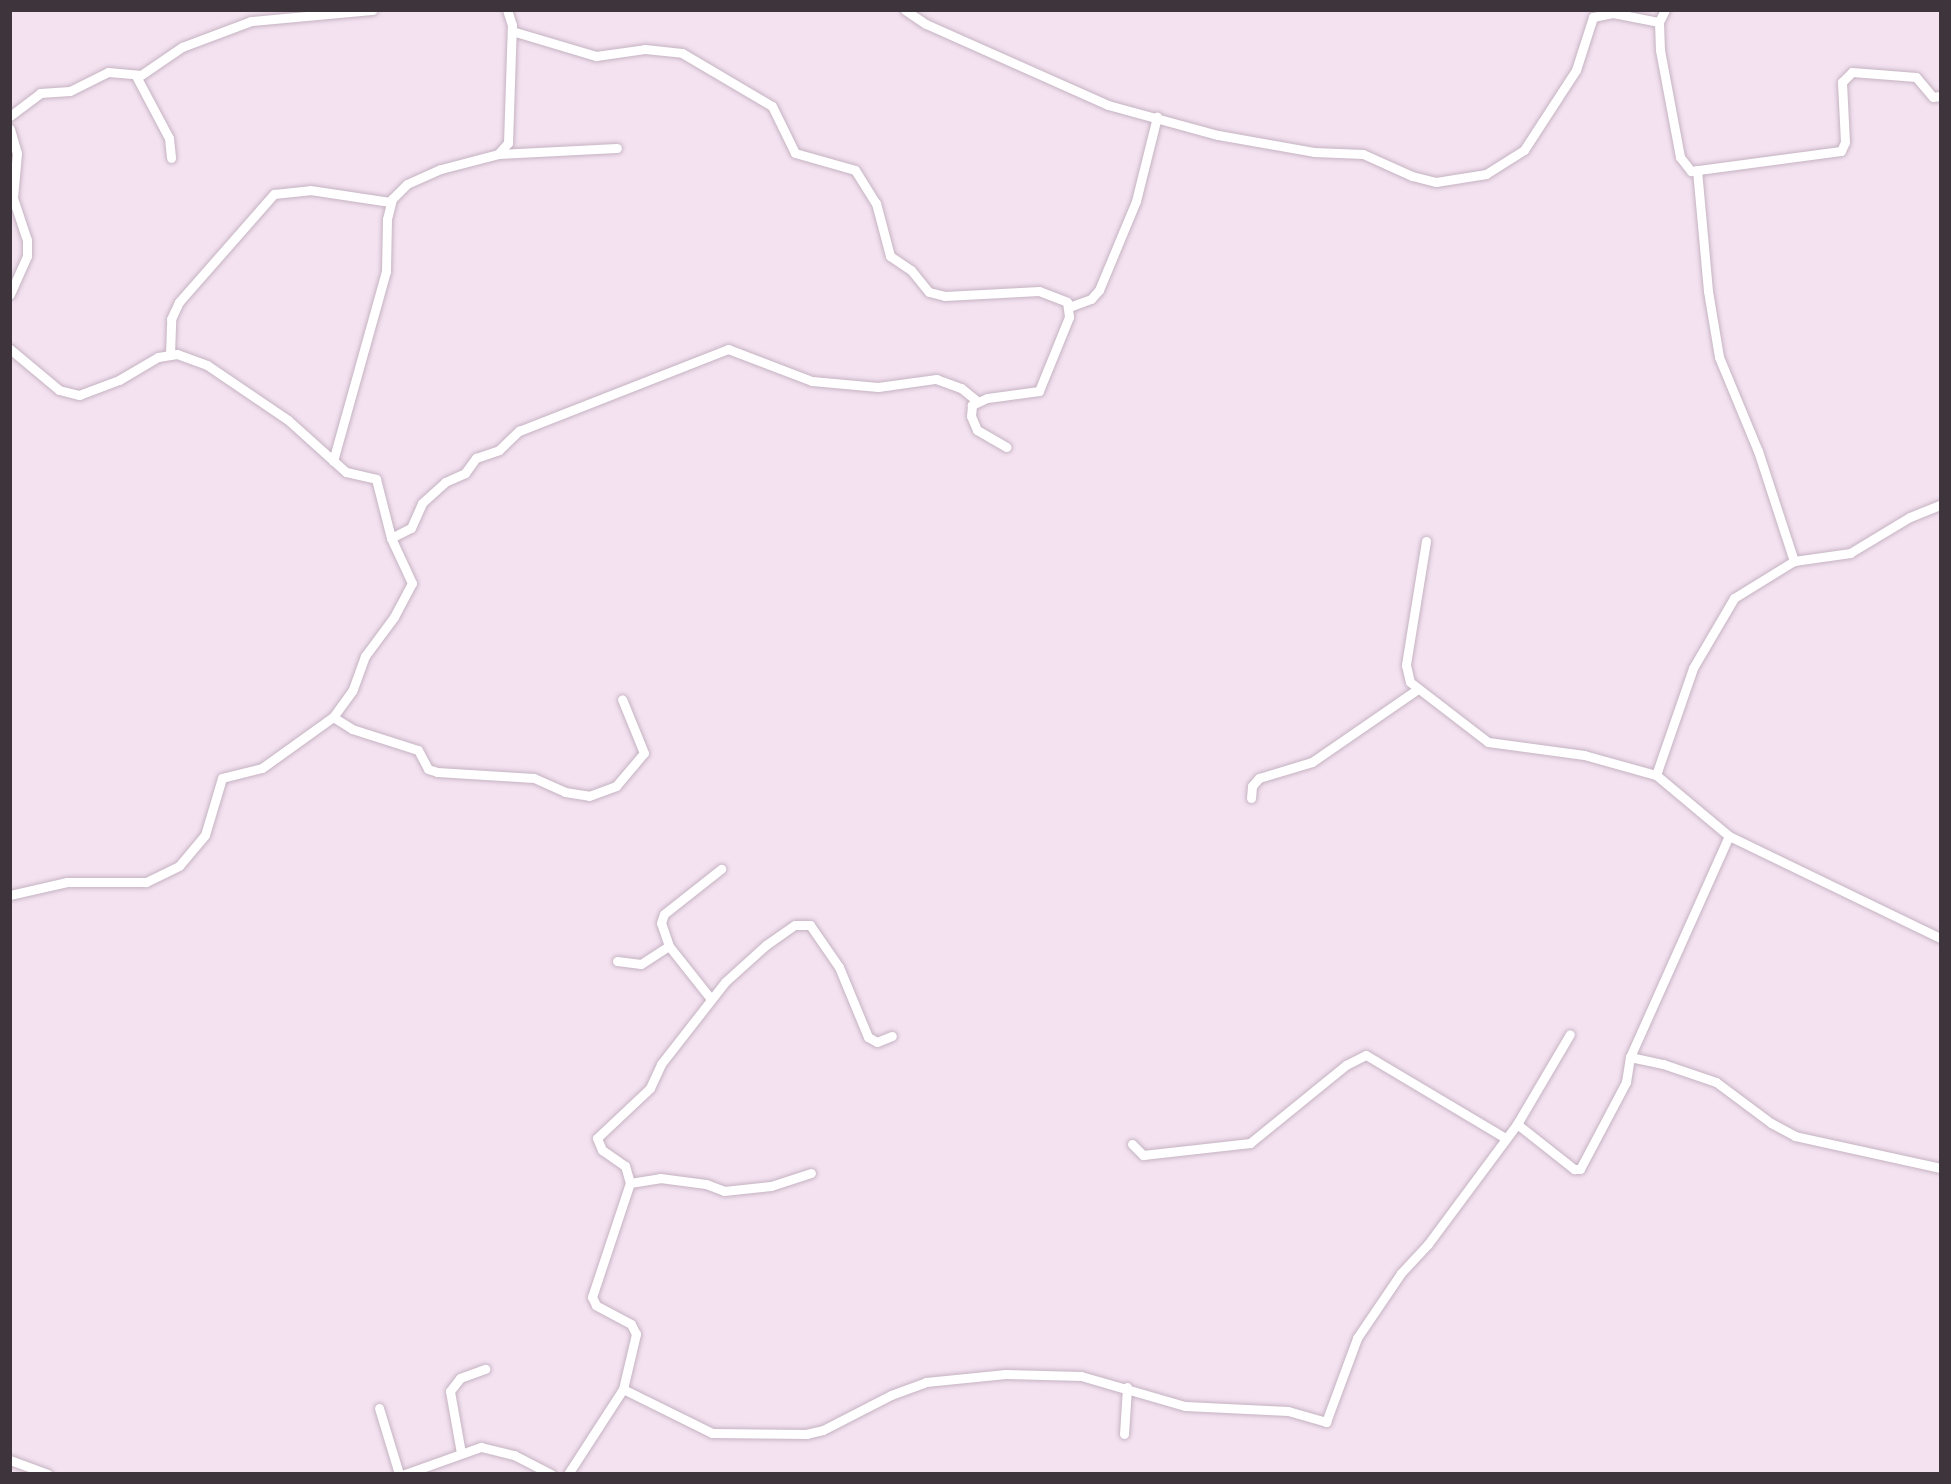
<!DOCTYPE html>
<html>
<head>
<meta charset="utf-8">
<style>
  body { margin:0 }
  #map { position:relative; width:1951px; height:1484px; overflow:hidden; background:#f4e2f1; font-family:"Varela Round",sans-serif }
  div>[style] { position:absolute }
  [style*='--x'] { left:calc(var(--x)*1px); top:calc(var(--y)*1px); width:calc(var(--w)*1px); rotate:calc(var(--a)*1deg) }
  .roads { filter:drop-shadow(0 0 2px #c5b3c2) drop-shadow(0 0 2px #c5b3c2) }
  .minor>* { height:9px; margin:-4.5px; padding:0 4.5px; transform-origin:4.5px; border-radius:4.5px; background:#fff }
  span { translate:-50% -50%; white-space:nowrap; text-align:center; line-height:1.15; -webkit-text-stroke:6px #f4e2f1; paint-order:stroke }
  .frame { position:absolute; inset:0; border:12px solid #3d353b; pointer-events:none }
</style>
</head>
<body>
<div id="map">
  <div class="roads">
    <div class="minor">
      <div style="--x:905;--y:10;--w:25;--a:34"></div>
      <div style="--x:926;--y:24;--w:199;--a:24"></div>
      <div style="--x:1108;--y:105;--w:114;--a:15.3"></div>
      <div style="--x:1218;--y:135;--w:97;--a:10"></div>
      <div style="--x:1314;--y:152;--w:49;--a:2.3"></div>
      <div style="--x:1363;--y:154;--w:54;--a:24.2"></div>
      <div style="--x:1412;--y:176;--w:25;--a:14"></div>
      <div style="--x:1436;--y:182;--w:51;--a:-9.1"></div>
      <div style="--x:1486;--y:174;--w:45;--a:-32.3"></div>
      <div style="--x:1524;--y:150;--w:95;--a:-57"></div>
      <div style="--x:1576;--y:70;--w:56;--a:-72.2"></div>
      <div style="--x:1593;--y:17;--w:20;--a:-11"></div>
      <div style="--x:1613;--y:13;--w:47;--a:11.1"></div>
      <div style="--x:1665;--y:10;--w:13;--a:117"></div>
      <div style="--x:1659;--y:22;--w:28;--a:88"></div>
      <div style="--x:1660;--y:50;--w:109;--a:79.4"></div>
      <div style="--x:1680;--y:157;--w:18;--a:52"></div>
      <div style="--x:1691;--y:171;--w:151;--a:-7.6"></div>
      <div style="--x:1841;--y:151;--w:10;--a:-66"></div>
      <div style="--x:1845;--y:142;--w:60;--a:-92.9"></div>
      <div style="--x:1842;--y:82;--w:14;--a:-45"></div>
      <div style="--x:1852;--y:72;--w:64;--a:4.5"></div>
      <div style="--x:1916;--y:77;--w:26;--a:50"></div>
      <div style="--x:1933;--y:97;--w:7;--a:-8"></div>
      <div style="--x:512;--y:31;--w:88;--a:16.6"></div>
      <div style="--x:596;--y:56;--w:49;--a:-8.1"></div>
      <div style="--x:645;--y:49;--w:37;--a:6"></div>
      <div style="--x:682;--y:53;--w:104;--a:30.5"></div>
      <div style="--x:772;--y:106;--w:52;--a:63.9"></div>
      <div style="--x:795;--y:153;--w:62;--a:15.8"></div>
      <div style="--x:855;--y:170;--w:39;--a:58"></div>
      <div style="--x:876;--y:203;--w:55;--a:75.2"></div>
      <div style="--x:890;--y:256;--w:25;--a:34"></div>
      <div style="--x:911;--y:270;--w:28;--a:51"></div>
      <div style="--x:929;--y:292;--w:16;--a:14"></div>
      <div style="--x:945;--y:296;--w:94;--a:-3"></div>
      <div style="--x:1039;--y:291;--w:30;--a:21"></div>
      <div style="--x:1067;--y:302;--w:15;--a:82"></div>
      <div style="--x:1069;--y:317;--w:80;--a:112.1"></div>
      <div style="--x:1039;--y:391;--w:52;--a:172.3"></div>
      <div style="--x:987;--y:398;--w:17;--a:155"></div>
      <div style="--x:972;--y:405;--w:11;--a:95"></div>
      <div style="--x:971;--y:416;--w:15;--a:67"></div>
      <div style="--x:977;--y:430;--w:34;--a:30"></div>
      <div style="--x:136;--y:76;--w:70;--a:62"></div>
      <div style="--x:169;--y:138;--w:20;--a:84"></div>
      <div style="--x:10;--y:116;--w:38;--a:-37"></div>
      <div style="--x:40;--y:93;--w:30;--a:-4"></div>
      <div style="--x:70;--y:91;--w:42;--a:-26.6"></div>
      <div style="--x:108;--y:72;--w:33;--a:5"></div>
      <div style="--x:141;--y:75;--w:50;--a:-34.3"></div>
      <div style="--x:182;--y:47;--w:74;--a:-20.6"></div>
      <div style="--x:251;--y:21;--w:122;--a:-5.2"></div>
      <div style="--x:10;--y:129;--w:25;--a:74"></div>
      <div style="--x:17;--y:153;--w:45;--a:95.1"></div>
      <div style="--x:13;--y:198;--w:44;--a:71.6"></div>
      <div style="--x:27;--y:240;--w:16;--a:90"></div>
      <div style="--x:27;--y:256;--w:42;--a:114.1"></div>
      <div style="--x:498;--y:154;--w:119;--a:-2.9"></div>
      <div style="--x:1697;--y:170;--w:121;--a:84.8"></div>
      <div style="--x:1708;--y:291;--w:67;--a:80.5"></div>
      <div style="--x:1719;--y:357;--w:102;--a:67.5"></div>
      <div style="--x:1758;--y:451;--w:116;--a:71.9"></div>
      <div style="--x:1069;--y:307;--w:23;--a:-20"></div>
      <div style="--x:1091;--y:299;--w:12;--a:-48"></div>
      <div style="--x:1099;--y:290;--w:96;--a:-67.4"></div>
      <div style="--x:1136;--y:201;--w:87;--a:-76"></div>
      <div style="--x:10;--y:349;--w:64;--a:39.9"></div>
      <div style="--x:59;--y:390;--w:21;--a:14"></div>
      <div style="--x:79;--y:395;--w:43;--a:-20.6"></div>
      <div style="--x:119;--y:380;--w:45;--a:-30.5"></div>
      <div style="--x:158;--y:357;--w:19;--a:-9"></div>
      <div style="--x:177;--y:354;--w:32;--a:20"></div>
      <div style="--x:207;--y:365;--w:98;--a:34.2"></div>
      <div style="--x:288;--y:420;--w:78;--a:41.9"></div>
      <div style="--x:346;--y:472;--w:31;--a:13"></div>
      <div style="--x:376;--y:479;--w:61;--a:75.7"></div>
      <div style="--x:391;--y:538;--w:50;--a:65"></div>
      <div style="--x:412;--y:583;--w:38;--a:118"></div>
      <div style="--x:394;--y:617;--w:49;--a:126.6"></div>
      <div style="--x:365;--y:656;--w:37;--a:110"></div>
      <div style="--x:352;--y:691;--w:32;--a:126"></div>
      <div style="--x:333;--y:717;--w:87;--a:144.3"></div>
      <div style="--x:262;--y:768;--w:41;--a:166"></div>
      <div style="--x:222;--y:778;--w:59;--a:106.6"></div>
      <div style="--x:205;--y:835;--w:40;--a:130"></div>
      <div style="--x:179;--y:866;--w:37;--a:154"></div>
      <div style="--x:146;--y:882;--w:79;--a:180"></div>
      <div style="--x:67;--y:882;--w:58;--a:167.2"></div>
      <div style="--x:170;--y:355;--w:36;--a:-88"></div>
      <div style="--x:171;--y:319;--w:19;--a:-65"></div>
      <div style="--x:179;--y:302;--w:144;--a:-48.7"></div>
      <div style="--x:274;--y:194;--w:36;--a:-6"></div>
      <div style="--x:310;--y:190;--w:81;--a:8.5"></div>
      <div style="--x:333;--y:461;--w:197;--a:-74.4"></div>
      <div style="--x:386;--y:271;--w:52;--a:-88.9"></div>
      <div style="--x:387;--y:219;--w:21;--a:-76"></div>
      <div style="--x:392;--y:199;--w:21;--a:-45"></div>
      <div style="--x:407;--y:184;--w:37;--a:-24"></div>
      <div style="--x:441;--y:169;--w:59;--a:-14.7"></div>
      <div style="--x:498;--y:154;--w:15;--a:-48"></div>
      <div style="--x:508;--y:143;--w:118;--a:-88.1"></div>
      <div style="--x:512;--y:25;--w:16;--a:-108"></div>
      <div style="--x:391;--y:538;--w:22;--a:-27"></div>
      <div style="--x:411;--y:528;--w:27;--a:-66"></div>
      <div style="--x:422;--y:503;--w:31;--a:-42"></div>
      <div style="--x:445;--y:482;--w:22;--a:-24"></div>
      <div style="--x:465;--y:473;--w:19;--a:-54"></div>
      <div style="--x:476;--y:458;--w:24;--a:-19"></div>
      <div style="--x:499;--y:450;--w:28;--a:-44"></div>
      <div style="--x:519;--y:431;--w:225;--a:-21.4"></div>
      <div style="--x:728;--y:349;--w:90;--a:20.9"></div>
      <div style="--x:812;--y:381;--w:66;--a:5.2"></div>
      <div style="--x:878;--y:387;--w:59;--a:-7.9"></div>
      <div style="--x:936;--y:379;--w:27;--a:20"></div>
      <div style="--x:961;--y:388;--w:19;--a:39"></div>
      <div style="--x:1426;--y:541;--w:126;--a:99.2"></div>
      <div style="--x:1406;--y:665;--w:17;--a:77"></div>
      <div style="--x:1410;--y:682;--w:98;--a:37.6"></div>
      <div style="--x:1488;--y:742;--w:97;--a:7.7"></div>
      <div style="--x:1584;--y:755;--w:75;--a:15.5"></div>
      <div style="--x:333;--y:717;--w:22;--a:32"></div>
      <div style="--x:352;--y:729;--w:69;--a:17.7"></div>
      <div style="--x:418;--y:750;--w:21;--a:62"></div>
      <div style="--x:428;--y:769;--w:9;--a:18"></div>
      <div style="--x:437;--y:772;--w:97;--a:3.5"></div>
      <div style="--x:534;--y:778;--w:34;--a:24"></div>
      <div style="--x:565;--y:792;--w:24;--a:9"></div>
      <div style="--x:589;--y:796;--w:29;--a:-20"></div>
      <div style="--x:616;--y:786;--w:43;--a:-49.7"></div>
      <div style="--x:644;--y:753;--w:58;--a:-112.2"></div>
      <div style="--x:1251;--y:798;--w:12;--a:-85"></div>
      <div style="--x:1252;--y:786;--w:11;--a:-49"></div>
      <div style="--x:1259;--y:778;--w:55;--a:-16.8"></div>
      <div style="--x:1312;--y:762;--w:129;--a:-34.6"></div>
      <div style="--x:1729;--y:836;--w:234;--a:25.8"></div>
      <div style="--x:617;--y:961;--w:24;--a:7"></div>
      <div style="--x:641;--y:964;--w:33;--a:-33"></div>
      <div style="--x:711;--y:999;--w:68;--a:-128.4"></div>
      <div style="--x:669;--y:946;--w:24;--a:-109"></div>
      <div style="--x:661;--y:923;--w:9;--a:-72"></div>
      <div style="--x:664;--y:914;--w:73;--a:-38.3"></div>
      <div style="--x:1630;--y:1057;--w:34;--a:12"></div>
      <div style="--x:1663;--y:1064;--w:56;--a:18.8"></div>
      <div style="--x:1716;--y:1082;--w:69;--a:36.7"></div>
      <div style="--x:1771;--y:1123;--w:27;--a:28"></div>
      <div style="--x:1795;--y:1136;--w:148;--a:12.4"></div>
      <div style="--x:1517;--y:1124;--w:73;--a:38.3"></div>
      <div style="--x:1574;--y:1169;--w:6;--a:0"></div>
      <div style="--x:1580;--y:1169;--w:98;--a:-62.1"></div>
      <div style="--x:1626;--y:1082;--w:25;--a:-81"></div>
      <div style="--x:1630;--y:1057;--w:242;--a:-65.9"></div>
      <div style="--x:1729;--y:836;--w:95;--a:-140.1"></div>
      <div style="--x:1656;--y:775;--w:113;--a:-70.9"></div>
      <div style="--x:1693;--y:668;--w:81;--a:-59.6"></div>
      <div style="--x:1734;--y:598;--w:70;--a:-31.7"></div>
      <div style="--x:1794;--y:561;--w:57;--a:-8.1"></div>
      <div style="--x:1850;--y:553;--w:70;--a:-31"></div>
      <div style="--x:1910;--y:517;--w:32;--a:-22"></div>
      <div style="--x:1132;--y:1144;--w:16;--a:45"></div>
      <div style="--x:1143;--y:1155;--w:108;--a:-6.4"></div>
      <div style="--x:1250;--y:1143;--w:124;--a:-39.1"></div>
      <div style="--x:1346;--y:1065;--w:22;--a:-27"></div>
      <div style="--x:1366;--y:1055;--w:162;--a:30.8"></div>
      <div style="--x:630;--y:1183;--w:30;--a:-9"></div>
      <div style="--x:660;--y:1178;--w:46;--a:7.4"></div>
      <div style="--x:706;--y:1184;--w:19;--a:21"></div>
      <div style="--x:724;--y:1191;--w:47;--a:-6.1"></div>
      <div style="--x:771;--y:1186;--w:42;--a:-18"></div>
      <div style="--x:623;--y:1389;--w:99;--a:26.3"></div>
      <div style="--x:712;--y:1433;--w:94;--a:0.6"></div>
      <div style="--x:806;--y:1434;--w:17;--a:-13"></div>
      <div style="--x:823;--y:1430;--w:76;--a:-27.2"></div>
      <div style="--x:891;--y:1395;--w:37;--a:-20"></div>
      <div style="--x:926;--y:1382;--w:80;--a:-5.7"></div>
      <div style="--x:1006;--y:1374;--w:75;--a:1.5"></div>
      <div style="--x:1081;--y:1376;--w:108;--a:16.1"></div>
      <div style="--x:1185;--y:1406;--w:103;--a:2.8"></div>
      <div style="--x:1288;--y:1411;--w:40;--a:16"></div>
      <div style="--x:1326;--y:1422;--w:90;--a:-69.7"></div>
      <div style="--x:1357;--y:1338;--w:78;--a:-55.9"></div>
      <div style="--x:1401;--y:1273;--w:40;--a:-47"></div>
      <div style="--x:1428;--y:1244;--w:149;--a:-53.4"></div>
      <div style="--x:1517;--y:1124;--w:104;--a:-59.5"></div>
      <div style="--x:379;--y:1408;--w:69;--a:73.1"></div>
      <div style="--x:1124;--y:1434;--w:47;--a:-86.3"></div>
      <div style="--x:461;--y:1453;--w:63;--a:-100.1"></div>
      <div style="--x:450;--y:1391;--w:16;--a:-52"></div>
      <div style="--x:460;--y:1378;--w:27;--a:-20"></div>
      <div style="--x:10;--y:1460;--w:40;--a:20.2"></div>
      <div style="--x:405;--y:1474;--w:81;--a:-19.6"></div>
      <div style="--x:481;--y:1447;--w:34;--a:14"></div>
      <div style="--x:514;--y:1455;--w:42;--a:27.2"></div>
      <div style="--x:568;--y:1474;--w:101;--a:-57.1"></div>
      <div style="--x:623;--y:1389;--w:57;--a:-76.7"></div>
      <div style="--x:636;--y:1334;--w:11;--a:-117"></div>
      <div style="--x:631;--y:1324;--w:40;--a:-152"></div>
      <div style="--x:596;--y:1305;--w:9;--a:-117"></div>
      <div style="--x:592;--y:1297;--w:120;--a:-71.6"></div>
      <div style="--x:630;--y:1183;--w:18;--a:-106"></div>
      <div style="--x:625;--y:1166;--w:28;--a:-145"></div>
      <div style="--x:602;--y:1150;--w:13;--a:-113"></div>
      <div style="--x:597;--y:1138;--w:73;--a:-43.3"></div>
      <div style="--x:650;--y:1088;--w:26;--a:-65"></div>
      <div style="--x:661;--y:1064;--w:104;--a:-52"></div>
      <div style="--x:725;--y:982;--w:55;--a:-42.1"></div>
      <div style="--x:766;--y:945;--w:35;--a:-35"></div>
      <div style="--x:795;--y:925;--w:15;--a:0"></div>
      <div style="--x:810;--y:925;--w:51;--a:55.4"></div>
      <div style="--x:839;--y:967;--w:76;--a:67.5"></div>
      <div style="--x:868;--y:1037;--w:10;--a:29"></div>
      <div style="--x:877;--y:1042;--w:16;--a:-22"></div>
    </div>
  </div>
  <div class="frame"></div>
</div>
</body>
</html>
